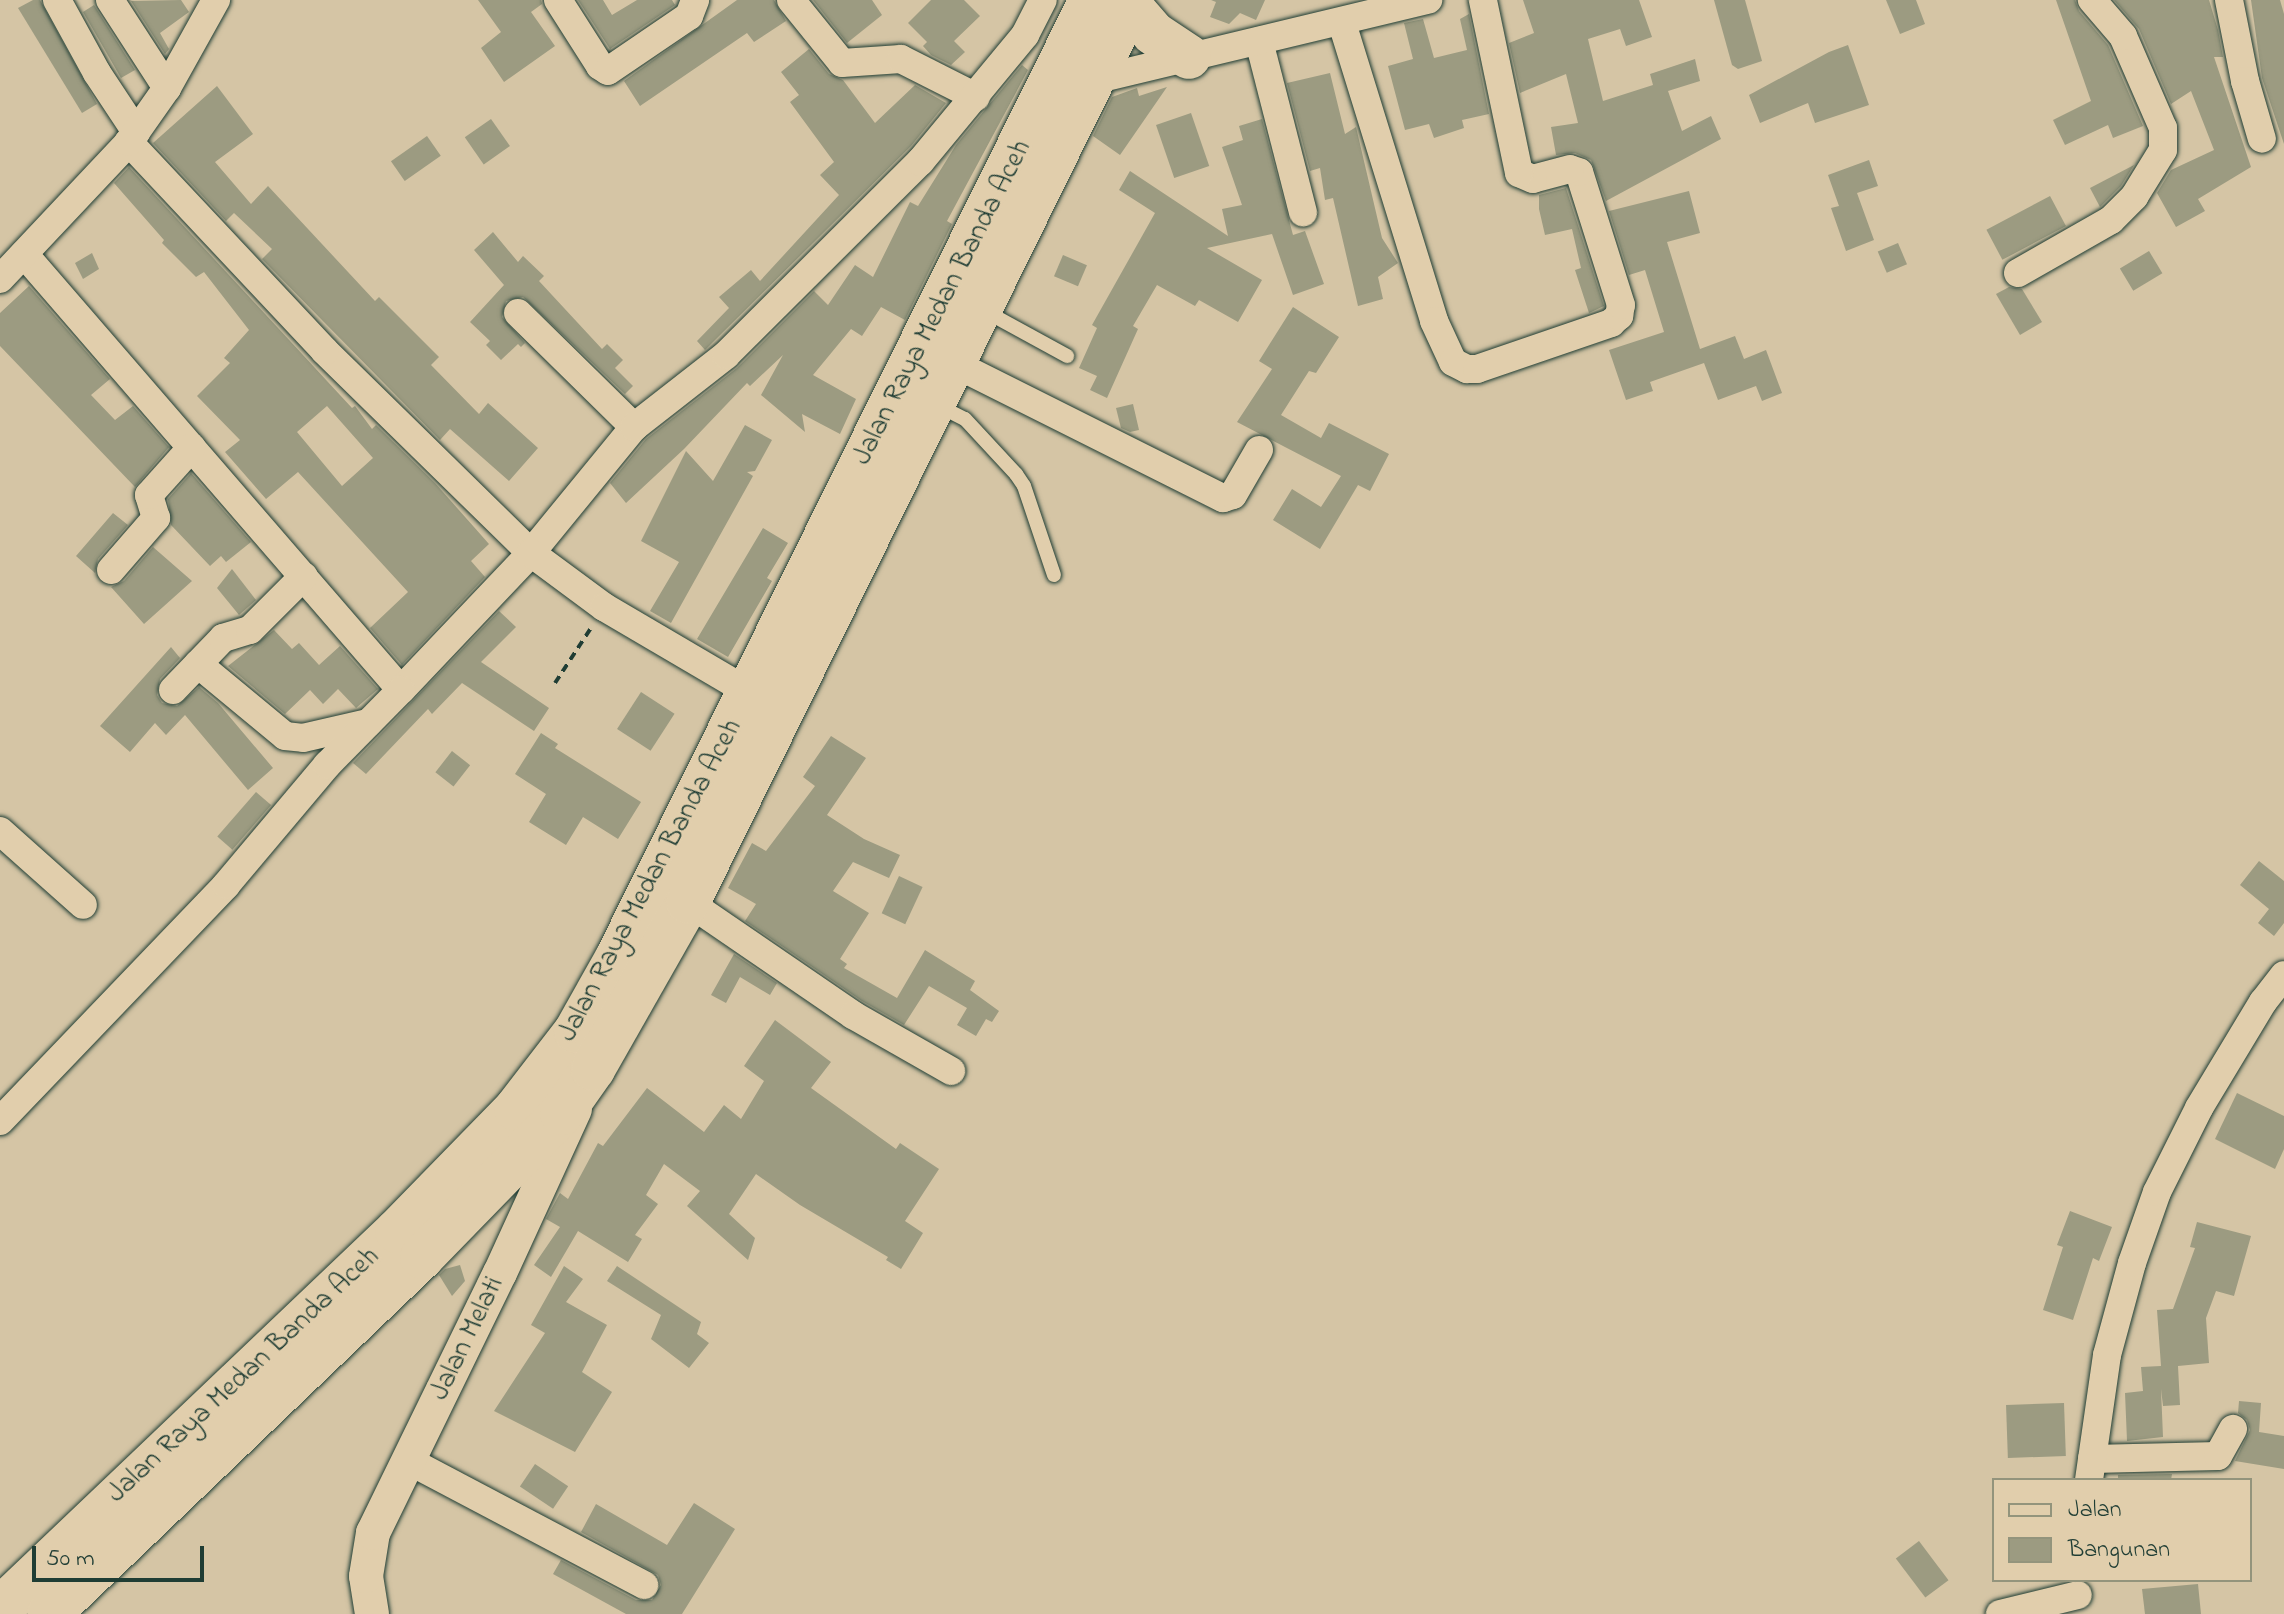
<!DOCTYPE html>
<html>
<head>
<meta charset="utf-8">
<style>
  body { margin:0 }
  #map { position:relative; width:2284px; height:1614px; overflow:hidden; background:#d5c5a5; font-family:"Indie Flower",sans-serif }
  div>[style] { position:absolute }
  [style*='--x'] { left:calc(var(--x)*1px); top:calc(var(--y)*1px); width:calc(var(--w)*1px); rotate:calc(var(--a)*1deg) }
  .building>* { inset:0; background:#9c9b81; transform-origin:0 0 }
  .path>* { height:4px; margin-top:-2px; transform-origin:0; background:repeating-linear-gradient(90deg,#1f3d34 0 8px,transparent 0 14px) }
  .roads { filter:drop-shadow(0 0 2px #1f3d34) drop-shadow(0 0 2px #1f3d34) }
  .service>* { height:14px; margin:-7px; padding:0 7px; transform-origin:7px; border-radius:7px; background:#e1ceac }
  .minor>* { height:28px; margin:-14px; padding:0 14px; transform-origin:14px; border-radius:14px; background:#e1ceac }
  .tertiary>* { height:34px; margin:-17px; padding:0 17px; transform-origin:17px; border-radius:17px; background:#e1ceac }
  .trunk>* { height:44px; margin:-22px; padding:0 22px; transform-origin:22px; border-radius:22px; background:#e1ceac }
  span { translate:-50% -50%; white-space:nowrap; text-align:center; line-height:1.15; -webkit-text-stroke:6px #e1ceac; paint-order:stroke }
  .street-label { font-size:28px; color:#1f3d34 }
  .legend { position:absolute; left:1992px; top:1478px; width:260px; height:104px; box-sizing:border-box; background:#e1ceac; border:2px solid #93947c; margin:0; padding:10px 14px; list-style:none; font-size:24px; color:#1f3d34 }
  .legend li { display:flex; align-items:center; gap:16px; height:40px }
  .legend b { width:40px; border:2px solid #93947c }
  .scale { position:absolute; left:32px; top:1546px; width:172px; height:36px; box-sizing:border-box; border:4px solid #1f3d34; border-top:0; padding-left:10px; font-size:24px; line-height:28px; white-space:nowrap; color:#1f3d34; -webkit-text-stroke:6px #e1ceac; paint-order:stroke }
</style>
</head>
<body>
<div id="map">
  <div class="building">
    <div style="clip-path:polygon(33px 0,40px 0,97px 104px,82px 113px,18px 8px)"></div>
    <div style="clip-path:polygon(181px 0,189px 12px,160px 33px,169px 49px,165px 54px,131px 1px)"></div>
    <div style="clip-path:polygon(478px 0,541px 0,542px 4px,531px 12px,555px 46px,504px 82px,481px 48px,501px 32px)"></div>
    <div style="clip-path:polygon(578px 0,603px 0,612px 15px,637px 0,672px 0,675px 5px,610px 49px)"></div>
    <div style="clip-path:polygon(737px 0,774px 0,786px 21px,754px 42px,747px 33px,640px 106px,624px 81px)"></div>
    <div style="clip-path:polygon(813px 0,872px 0,882px 15px,847px 43px)"></div>
    <div style="clip-path:polygon(931px 0,964px 0,980px 16px,954px 41px,965px 52px,951px 65px,931px 55px,923px 46px,927px 42px,908px 23px)"></div>
    <div style="clip-path:polygon(1211px 0,1265px 0,1256px 20px,1240px 13px,1229px 24px,1210px 17px,1216px 2px)"></div>
    <div style="clip-path:polygon(1523px 0,1639px 0,1652px 37px,1626px 46px,1620px 29px,1588px 39px,1603px 101px,1653px 85px,1650px 74px,1695px 59px,1700px 81px,1668px 91px,1682px 131px,1711px 116px,1721px 139px,1606px 201px,1591px 160px,1575px 153px,1556px 155px,1551px 127px,1578px 123px,1566px 74px,1520px 93px,1509px 43px,1534px 33px)"></div>
    <div style="clip-path:polygon(1714px 0,1745px 0,1762px 61px,1738px 69px,1732px 65px)"></div>
    <div style="clip-path:polygon(1886px 0,1916px 0,1925px 24px,1900px 34px)"></div>
    <div style="clip-path:polygon(2056px 0,2075px 0,2079px 11px,2108px 45px,2143px 126px,2113px 138px,2108px 125px,2065px 145px,2053px 120px,2091px 101px)"></div>
    <div style="clip-path:polygon(2114px 0,2209px 0,2218px 30px,2223px 57px,2214px 57px,2251px 167px,2198px 199px,2205px 211px,2176px 227px,2157px 193px,2171px 170px,2214px 150px,2191px 91px,2171px 104px,2139px 29px)"></div>
    <div style="clip-path:polygon(2251px 0,2280px 0,2284px 14px,2284px 144px,2262px 78px)"></div>
    <div style="clip-path:polygon(94px 5px,135px 70px,121px 78px,83px 12px)"></div>
    <div style="clip-path:polygon(1469px 14px,1489px 114px,1462px 120px,1464px 128px,1434px 138px,1429px 124px,1405px 130px,1388px 66px,1413px 59px,1404px 23px,1423px 19px,1434px 58px,1467px 50px,1460px 19px)"></div>
    <div style="clip-path:polygon(1848px 45px,1869px 105px,1815px 123px,1808px 103px,1760px 123px,1749px 95px,1829px 52px)"></div>
    <div style="clip-path:polygon(809px 49px,829px 74px,843px 80px,875px 123px,915px 85px,946px 103px,911px 146px,705px 350px,697px 341px,729px 308px,719px 297px,751px 270px,760px 281px,839px 195px,820px 175px,834px 162px,790px 102px,799px 95px,781px 72px)"></div>
    <div style="clip-path:polygon(1022px 65px,1028px 70px,947px 221px,952px 224px,905px 320px,881px 307px,862px 336px,851px 329px,813px 375px,856px 399px,840px 434px,802px 414px,805px 432px,761px 395px,783px 355px,750px 386px,747px 383px,684px 449px,626px 503px,610px 483px,646px 439px,737px 368px,814px 291px,828px 305px,855px 265px,873px 277px,910px 202px,918px 206px,956px 145px)"></div>
    <div style="clip-path:polygon(1330px 73px,1345px 134px,1356px 127px,1382px 238px,1398px 263px,1378px 277px,1383px 299px,1358px 306px,1333px 198px,1325px 200px,1320px 168px,1310px 171px,1287px 83px)"></div>
    <div style="clip-path:polygon(217px 86px,253px 134px,215px 162px,251px 204px,268px 186px,375px 301px,379px 297px,439px 357px,431px 365px,479px 414px,488px 403px,538px 448px,509px 481px,450px 429px,440px 440px,262px 259px,272px 249px,234px 213px,226px 221px,153px 143px)"></div>
    <div style="clip-path:polygon(1167px 87px,1120px 155px,1093px 136px,1112px 97px,1137px 88px,1139px 96px)"></div>
    <div style="left:1191px;top:113px;width:56px;height:37px;rotate:71deg"></div>
    <div style="left:491px;top:119px;width:33px;height:32px;rotate:55deg"></div>
    <div style="clip-path:polygon(1262px 119px,1293px 235px,1305px 231px,1324px 284px,1293px 295px,1272px 234px,1207px 248px,1262px 280px,1238px 322px,1199px 300px,1195px 306px,1157px 285px,1133px 326px,1138px 329px,1107px 398px,1090px 390px,1097px 376px,1079px 368px,1097px 328px,1092px 325px,1155px 213px,1119px 190px,1130px 171px,1228px 236px,1222px 209px,1242px 205px,1222px 147px,1243px 140px,1239px 126px)"></div>
    <div style="left:427px;top:136px;width:24px;height:44px;rotate:55deg"></div>
    <div style="clip-path:polygon(1869px 160px,1878px 186px,1857px 193px,1874px 240px,1846px 251px,1831px 208px,1839px 206px,1828px 175px)"></div>
    <div style="clip-path:polygon(2134px 165px,2121px 186px,2100px 207px,2090px 188px)"></div>
    <div style="clip-path:polygon(evenodd,129px 167px,352px 408px,355px 406px,372px 429px,376px 425px,435px 483px,489px 544px,471px 561px,485px 577px,402px 665px,370px 628px,408px 592px,298px 472px,266px 499px,225px 452px,240px 440px,197px 396px,230px 363px,224px 358px,249px 330px,204px 272px,196px 277px,162px 243px,164px 240px,114px 183px,129px 167px,327px 406px,373px 458px,342px 486px,297px 432px,327px 406px)"></div>
    <div style="clip-path:polygon(1566px 188px,1604px 306px,1589px 313px,1575px 270px,1581px 268px,1572px 229px,1545px 235px,1539px 209px,1539px 195px)"></div>
    <div style="clip-path:polygon(1689px 191px,1700px 233px,1667px 242px,1700px 349px,1735px 336px,1744px 359px,1766px 350px,1782px 393px,1762px 401px,1756px 386px,1718px 400px,1704px 363px,1650px 382px,1653px 391px,1626px 400px,1609px 350px,1664px 332px,1645px 270px,1629px 275px,1609px 211px)"></div>
    <div style="left:2050px;top:196px;width:34px;height:72px;rotate:62deg"></div>
    <div style="clip-path:polygon(493px 232px,518px 262px,523px 256px,544px 276px,539px 281px,602px 349px,607px 344px,623px 360px,615px 368px,633px 386px,625px 394px,523px 297px,506px 301px,502px 317px,525px 343px,521px 347px,518px 344px,501px 360px,486px 345px,490px 341px,470px 322px,504px 285px,474px 250px)"></div>
    <div style="left:1898px;top:243px;width:23px;height:22px;rotate:67deg"></div>
    <div style="left:2149px;top:251px;width:26px;height:34px;rotate:59deg"></div>
    <div style="clip-path:polygon(92px 253px,99px 269px,83px 279px,75px 263px)"></div>
    <div style="left:1063px;top:255px;width:26px;height:23px;rotate:23deg"></div>
    <div style="clip-path:polygon(29px 286px,110px 379px,91px 395px,115px 420px,133px 406px,169px 447px,135px 487px,0 346px,0 313px)"></div>
    <div style="clip-path:polygon(2009px 287px,2022px 289px,2042px 322px,2020px 335px,1996px 294px)"></div>
    <div style="clip-path:polygon(1293px 307px,1339px 337px,1316px 373px,1309px 371px,1281px 415px,1321px 438px,1329px 423px,1389px 454px,1370px 491px,1358px 485px,1320px 549px,1273px 520px,1292px 489px,1321px 507px,1341px 476px,1237px 422px,1272px 369px,1259px 361px)"></div>
    <div style="clip-path:polygon(1133px 404px,1139px 430px,1130px 432px,1121px 428px,1116px 408px)"></div>
    <div style="clip-path:polygon(745px 425px,772px 440px,755px 471px,747px 472px,753px 476px,671px 623px,650px 611px,679px 562px,641px 541px,686px 451px,713px 481px)"></div>
    <div style="clip-path:polygon(191px 473px,251px 542px,226px 562px,221px 556px,210px 566px,171px 525px,168px 499px)"></div>
    <div style="clip-path:polygon(113px 513px,128px 525px,98px 559px,95px 573px,76px 556px)"></div>
    <div style="clip-path:polygon(763px 528px,788px 543px,767px 578px,772px 581px,728px 657px,697px 639px)"></div>
    <div style="clip-path:polygon(153px 547px,192px 581px,144px 624px,111px 587px,124px 581px)"></div>
    <div style="clip-path:polygon(232px 569px,256px 600px,239px 615px,217px 588px)"></div>
    <div style="clip-path:polygon(499px 611px,516px 627px,481px 662px,549px 708px,534px 731px,462px 683px,432px 714px,428px 709px,366px 774px,353px 763px)"></div>
    <div style="clip-path:polygon(274px 630px,292px 649px,299px 643px,319px 665px,340px 646px,378px 689px,356px 708px,338px 689px,323px 704px,310px 690px,285px 714px,228px 666px)"></div>
    <div style="clip-path:polygon(171px 647px,180px 658px,160px 679px,157px 695px,162px 703px,177px 706px,199px 687px,218px 703px,273px 768px,248px 790px,185px 715px,166px 735px,155px 723px,130px 752px,100px 726px)"></div>
    <div style="left:641px;top:692px;width:40px;height:44px;rotate:33deg"></div>
    <div style="clip-path:polygon(541px 733px,558px 744px,555px 748px,641px 802px,618px 839px,583px 817px,566px 845px,529px 822px,546px 794px,515px 774px)"></div>
    <div style="clip-path:polygon(831px 736px,866px 758px,827px 815px,864px 839px,900px 855px,889px 878px,853px 862px,833px 891px,869px 913px,840px 959px,847px 964px,844px 968px,897px 998px,925px 950px,975px 981px,970px 990px,999px 1011px,992px 1022px,986px 1019px,976px 1036px,957px 1025px,967px 1008px,929px 986px,904px 1025px,862px 1001px,745px 921px,756px 904px,728px 888px,752px 843px,766px 851px,815px 786px,803px 777px)"></div>
    <div style="left:452px;top:751px;width:23px;height:27px;rotate:38deg"></div>
    <div style="left:256px;top:792px;width:20px;height:59px;rotate:41deg"></div>
    <div style="clip-path:polygon(2259px 861px,2284px 881px,2284px 923px,2274px 936px,2258px 923px,2269px 909px,2240px 885px)"></div>
    <div style="left:899px;top:876px;width:26px;height:41px;rotate:25deg"></div>
    <div style="clip-path:polygon(734px 954px,777px 983px,770px 995px,740px 977px,726px 1003px,711px 995px)"></div>
    <div style="clip-path:polygon(775px 1020px,831px 1062px,811px 1088px,896px 1149px,900px 1143px,939px 1169px,905px 1221px,923px 1233px,901px 1269px,886px 1260px,888px 1257px,800px 1205px,756px 1174px,729px 1214px,755px 1238px,748px 1260px,687px 1206px,700px 1191px,664px 1164px,646px 1195px,658px 1204px,635px 1235px,642px 1239px,628px 1262px,578px 1231px,551px 1277px,534px 1265px,560px 1227px,546px 1219px,560px 1193px,568px 1199px,598px 1143px,603px 1146px,647px 1088px,704px 1132px,724px 1105px,741px 1119px,764px 1081px,744px 1066px)"></div>
    <div style="clip-path:polygon(2237px 1093px,2284px 1116px,2284px 1149px,2275px 1169px,2215px 1139px)"></div>
    <div style="clip-path:polygon(2070px 1211px,2112px 1227px,2099px 1261px,2093px 1258px,2073px 1320px,2043px 1310px,2063px 1247px,2057px 1245px)"></div>
    <div style="clip-path:polygon(2197px 1222px,2251px 1236px,2234px 1296px,2216px 1291px,2206px 1318px,2209px 1363px,2178px 1366px,2180px 1405px,2163px 1406px,2161px 1389px,2163px 1437px,2127px 1441px,2125px 1393px,2143px 1391px,2141px 1367px,2161px 1366px,2157px 1310px,2173px 1309px,2195px 1248px,2190px 1247px)"></div>
    <div style="clip-path:polygon(460px 1265px,465px 1281px,452px 1296px,439px 1275px,445px 1269px)"></div>
    <div style="clip-path:polygon(564px 1266px,583px 1279px,566px 1302px,607px 1325px,582px 1372px,612px 1392px,575px 1452px,494px 1411px,545px 1333px,531px 1325px)"></div>
    <div style="clip-path:polygon(617px 1266px,701px 1322px,697px 1334px,709px 1343px,689px 1368px,651px 1339px,661px 1315px,607px 1281px)"></div>
    <div style="clip-path:polygon(2239px 1401px,2261px 1403px,2259px 1432px,2284px 1436px,2284px 1469px,2235px 1461px,2250px 1430px,2247px 1420px,2238px 1413px)"></div>
    <div style="left:2064px;top:1403px;width:53px;height:58px;rotate:88deg"></div>
    <div style="left:535px;top:1464px;width:40px;height:27px;rotate:34deg"></div>
    <div style="clip-path:polygon(2172px 1474px,2171px 1480px,2118px 1480px,2118px 1475px)"></div>
    <div style="clip-path:polygon(694px 1503px,735px 1529px,682px 1614px,626px 1614px,553px 1574px,561px 1560px,636px 1600px,652px 1600px,661px 1585px,658px 1575px,581px 1532px,596px 1504px,667px 1545px)"></div>
    <div style="left:1919px;top:1541px;width:49px;height:29px;rotate:53deg"></div>
    <div style="clip-path:polygon(2198px 1584px,2201px 1614px,2145px 1614px,2142px 1589px)"></div>
  </div>
  <div class="path">
    <div style="--x:555;--y:683;--w:66;--a:-56.8"></div>
  </div>
  <div class="roads">
    <div class="service">
      <div style="--x:983;--y:310;--w:96;--a:28.7"></div>
      <div style="--x:937;--y:405;--w:31;--a:27"></div>
      <div style="--x:965;--y:419;--w:75;--a:47.2"></div>
      <div style="--x:1016;--y:474;--w:14;--a:56"></div>
      <div style="--x:1024;--y:486;--w:94;--a:71.4"></div>
    </div>
    <div class="minor">
      <div style="--x:57;--y:0;--w:83;--a:61.3"></div>
      <div style="--x:97;--y:73;--w:71;--a:56.5"></div>
      <div style="--x:110;--y:0;--w:105;--a:57.1"></div>
      <div style="--x:558;--y:0;--w:78;--a:57.5"></div>
      <div style="--x:600;--y:66;--w:9;--a:32"></div>
      <div style="--x:608;--y:71;--w:98;--a:-34.2"></div>
      <div style="--x:689;--y:16;--w:17;--a:-69"></div>
      <div style="--x:791;--y:0;--w:81;--a:51"></div>
      <div style="--x:842;--y:63;--w:59;--a:-3.9"></div>
      <div style="--x:901;--y:59;--w:84;--a:26.9"></div>
      <div style="--x:2229;--y:0;--w:83;--a:78.8"></div>
      <div style="--x:2245;--y:81;--w:60;--a:73.7"></div>
      <div style="--x:1342;--y:23;--w:312;--a:72.8"></div>
      <div style="--x:1434;--y:321;--w:45;--a:65.1"></div>
      <div style="--x:1453;--y:362;--w:16;--a:27"></div>
      <div style="--x:1467;--y:369;--w:10;--a:0"></div>
      <div style="--x:1477;--y:369;--w:142;--a:-18.9"></div>
      <div style="--x:1611;--y:323;--w:11;--a:-41"></div>
      <div style="--x:1619;--y:316;--w:11;--a:-80"></div>
      <div style="--x:1621;--y:305;--w:139;--a:-107.5"></div>
      <div style="--x:1579;--y:172;--w:9;--a:-162"></div>
      <div style="--x:1570;--y:169;--w:38;--a:165"></div>
      <div style="--x:1533;--y:179;--w:15;--a:-157"></div>
      <div style="--x:1519;--y:173;--w:177;--a:-101.8"></div>
      <div style="--x:1259;--y:41;--w:177;--a:75.6"></div>
      <div style="--x:1090;--y:81;--w:348;--a:-13.5"></div>
      <div style="--x:24;--y:254;--w:576;--a:49.15"></div>
      <div style="--x:401;--y:690;--w:189;--a:-46.5"></div>
      <div style="--x:531;--y:553;--w:289;--a:-135.6"></div>
      <div style="--x:325;--y:351;--w:287;--a:-133.2"></div>
      <div style="--x:2018;--y:273;--w:107;--a:-29.7"></div>
      <div style="--x:2111;--y:220;--w:33;--a:-45"></div>
      <div style="--x:2134;--y:197;--w:55;--a:-58.3"></div>
      <div style="--x:2163;--y:150;--w:22;--a:-90"></div>
      <div style="--x:2163;--y:128;--w:100;--a:-113.5"></div>
      <div style="--x:2123;--y:36;--w:48;--a:-130.7"></div>
      <div style="--x:0;--y:279;--w:188;--a:-46.7"></div>
      <div style="--x:129;--y:142;--w:66;--a:-54.9"></div>
      <div style="--x:167;--y:88;--w:101;--a:-60.9"></div>
      <div style="--x:518;--y:313;--w:163;--a:44.5"></div>
      <div style="--x:634;--y:427;--w:163;--a:129.3"></div>
      <div style="--x:531;--y:553;--w:91;--a:36.5"></div>
      <div style="--x:604;--y:607;--w:168;--a:30.4"></div>
      <div style="--x:953;--y:363;--w:302;--a:26.6"></div>
      <div style="--x:1223;--y:498;--w:10;--a:-17"></div>
      <div style="--x:1233;--y:495;--w:52;--a:-60"></div>
      <div style="--x:634;--y:427;--w:117;--a:-38"></div>
      <div style="--x:726;--y:355;--w:274;--a:-44.9"></div>
      <div style="--x:920;--y:162;--w:165;--a:-50.4"></div>
      <div style="--x:1025;--y:35;--w:39;--a:-63"></div>
      <div style="--x:111;--y:570;--w:69;--a:-49.1"></div>
      <div style="--x:156;--y:518;--w:24;--a:-107"></div>
      <div style="--x:149;--y:495;--w:64;--a:-48.1"></div>
      <div style="--x:198;--y:664;--w:113;--a:39.6"></div>
      <div style="--x:285;--y:736;--w:18;--a:6"></div>
      <div style="--x:303;--y:738;--w:67;--a:-13"></div>
      <div style="--x:173;--y:690;--w:72;--a:-46.1"></div>
      <div style="--x:223;--y:638;--w:28;--a:-17"></div>
      <div style="--x:250;--y:630;--w:76;--a:-45"></div>
      <div style="--x:0;--y:831;--w:111;--a:41.7"></div>
      <div style="--x:688;--y:902;--w:200;--a:34.4"></div>
      <div style="--x:853;--y:1015;--w:113;--a:29.7"></div>
      <div style="--x:0;--y:1121;--w:327;--a:-46.2"></div>
      <div style="--x:226;--y:885;--w:157;--a:-49.9"></div>
      <div style="--x:327;--y:765;--w:105;--a:-45.4"></div>
      <div style="--x:2092;--y:1459;--w:126;--a:-1.4"></div>
      <div style="--x:2218;--y:1456;--w:31;--a:-61"></div>
      <div style="--x:409;--y:1461;--w:266;--a:27.8"></div>
      <div style="--x:2089;--y:1480;--w:126;--a:-81.8"></div>
      <div style="--x:2107;--y:1355;--w:95;--a:-74.8"></div>
      <div style="--x:2132;--y:1263;--w:75;--a:-70.6"></div>
      <div style="--x:2157;--y:1192;--w:94;--a:-63.4"></div>
      <div style="--x:2199;--y:1108;--w:124;--a:-58.9"></div>
      <div style="--x:2263;--y:1002;--w:34;--a:-52"></div>
      <div style="--x:2000;--y:1614;--w:80;--a:-13.7"></div>
    </div>
    <div class="tertiary">
      <div style="--x:372;--y:1614;--w:38;--a:-99"></div>
      <div style="--x:366;--y:1576;--w:44;--a:-80.8"></div>
      <div style="--x:373;--y:1533;--w:289;--a:-64"></div>
      <div style="--x:500;--y:1273;--w:180;--a:-65.4"></div>
    </div>
    <div class="trunk">
      <div style="--x:1129;--y:5;--w:37;--a:49"></div>
      <div style="--x:1153;--y:33;--w:43;--a:33.7"></div>
      <div style="--x:0;--y:1609;--w:548;--a:-43.6"></div>
      <div style="--x:397;--y:1231;--w:170;--a:-45.7"></div>
      <div style="--x:516;--y:1109;--w:98;--a:-52.4"></div>
      <div style="--x:576;--y:1031;--w:84;--a:-60.7"></div>
      <div style="--x:617;--y:958;--w:1069;--a:-63.67"></div>
      <div style="--x:49;--y:1614;--w:516;--a:-43.74"></div>
      <div style="--x:422;--y:1257;--w:201;--a:-45.8"></div>
      <div style="--x:562;--y:1113;--w:54;--a:-54.8"></div>
      <div style="--x:593;--y:1069;--w:192;--a:-60.4"></div>
      <div style="--x:688;--y:902;--w:1005;--a:-63.79"></div>
    </div>
  </div>
  <div class="street-label">
    <span style="left:943px;top:303px;rotate:-63deg">Jalan Raya Medan Banda Aceh</span>
    <span style="left:651px;top:881px;rotate:-62deg">Jalan Raya Medan Banda Aceh</span>
    <span style="left:468px;top:1339px;rotate:-64deg">Jalan Melati</span>
    <span style="left:244px;top:1376px;rotate:-43deg">Jalan Raya Medan Banda Aceh</span>
  </div>
  <ul class="legend">
  <li><b style="height:10px;background:#e1ceac"></b>Jalan</li>
  <li><b style="height:22px;background:#9c9b81"></b>Bangunan</li>
  </ul>
  <div class="scale">50 m</div>
</div>
</body>
</html>
